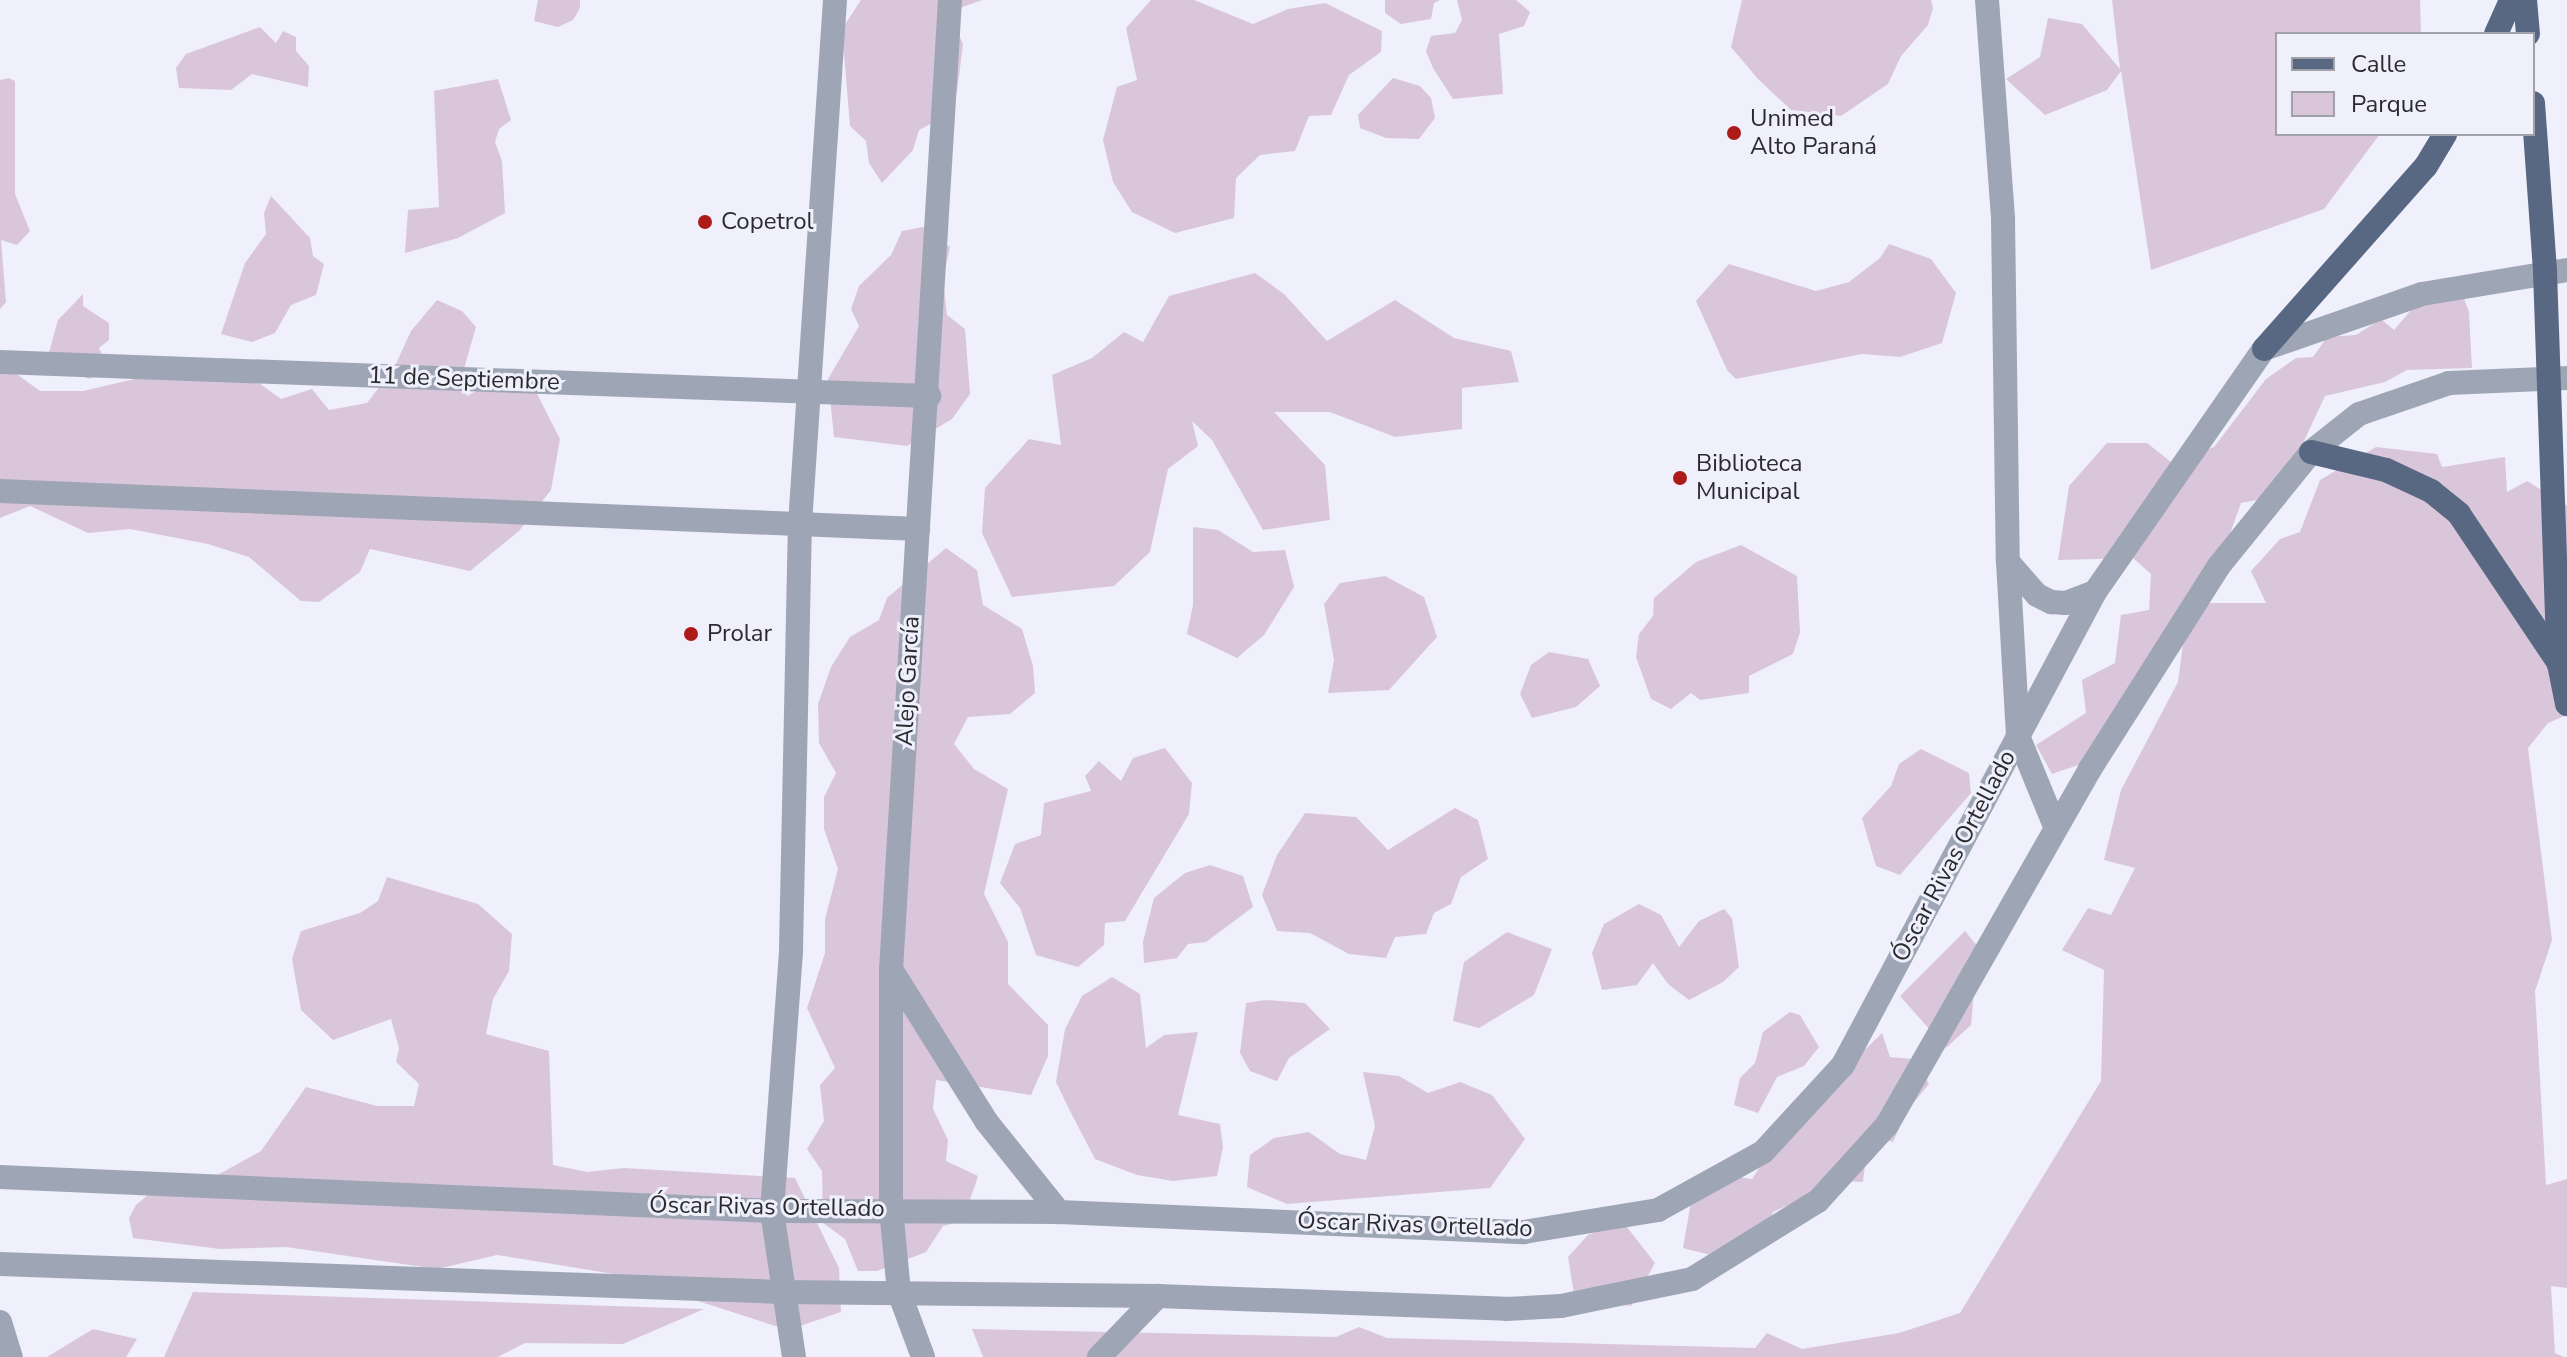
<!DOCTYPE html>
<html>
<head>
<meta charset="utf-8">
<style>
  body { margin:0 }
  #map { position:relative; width:2567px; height:1357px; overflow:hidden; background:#eff0fc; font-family:"Nunito Sans",sans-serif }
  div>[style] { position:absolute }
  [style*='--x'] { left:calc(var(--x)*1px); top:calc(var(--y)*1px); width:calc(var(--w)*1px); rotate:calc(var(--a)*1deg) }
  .green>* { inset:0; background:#dac6da }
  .minor>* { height:24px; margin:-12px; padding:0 12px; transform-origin:12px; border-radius:12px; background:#9ea6b5 }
  .major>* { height:24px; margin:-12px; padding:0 12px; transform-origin:12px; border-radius:12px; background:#596882 }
  .dots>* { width:22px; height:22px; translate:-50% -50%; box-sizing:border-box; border:4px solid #eff0fc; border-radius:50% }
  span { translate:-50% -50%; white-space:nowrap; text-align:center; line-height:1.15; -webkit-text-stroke:6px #eff0fc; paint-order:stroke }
  .poi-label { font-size:24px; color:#2b2b2f }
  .left { translate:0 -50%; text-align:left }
  .street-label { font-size:24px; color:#2b2b2f }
  .legend { position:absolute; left:2275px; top:32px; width:260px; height:104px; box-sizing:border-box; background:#eff0fc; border:2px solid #a1a1aa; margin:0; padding:10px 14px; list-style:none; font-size:24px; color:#2b2b2f }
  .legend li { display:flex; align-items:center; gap:16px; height:40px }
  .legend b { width:40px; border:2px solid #a1a1aa }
</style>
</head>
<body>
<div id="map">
  <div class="green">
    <div style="clip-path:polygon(538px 0,580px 0,580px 8px,573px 20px,558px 27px,534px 21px)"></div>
    <div style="clip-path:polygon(861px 0,982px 0,949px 12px,963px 44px,957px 92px,934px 122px,919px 130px,913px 150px,882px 183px,869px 163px,866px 141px,850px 126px,842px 29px)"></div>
    <div style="clip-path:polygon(1151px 0,1194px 0,1253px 24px,1288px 9px,1325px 3px,1382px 31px,1381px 52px,1349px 75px,1331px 115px,1309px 116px,1295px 151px,1260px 155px,1236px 178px,1234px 218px,1175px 233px,1132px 212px,1113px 182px,1103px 140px,1117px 87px,1137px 80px,1126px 28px)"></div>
    <div style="clip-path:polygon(1385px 0,1440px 0,1434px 3px,1431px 19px,1401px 24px,1385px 13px)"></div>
    <div style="clip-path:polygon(1457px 0,1516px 0,1530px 12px,1524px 26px,1499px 34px,1503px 94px,1453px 99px,1433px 68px,1426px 51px,1431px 36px,1455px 33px,1462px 20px)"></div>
    <div style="clip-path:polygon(1742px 0,1931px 0,1933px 8px,1928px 25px,1901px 56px,1888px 84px,1841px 116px,1791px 110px,1758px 79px,1731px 47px)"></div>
    <div style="clip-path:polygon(2112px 0,2420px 0,2421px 34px,2277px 34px,2277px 134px,2380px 134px,2324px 209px,2151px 270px,2121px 71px,2107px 90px,2045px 115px,2006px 79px,2040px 57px,2048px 18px,2082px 24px,2120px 69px)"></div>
    <div style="clip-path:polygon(260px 27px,276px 43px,283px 31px,296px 37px,296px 51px,309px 66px,308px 87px,252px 74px,231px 90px,179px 88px,176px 68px,186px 54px)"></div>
    <div style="clip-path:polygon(9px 78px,15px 81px,15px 194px,30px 231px,17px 245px,1px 240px,6px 302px,0 309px,0 80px)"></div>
    <div style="clip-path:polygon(1393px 78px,1420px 86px,1431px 98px,1435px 118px,1419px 139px,1386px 138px,1360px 128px,1358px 115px)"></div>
    <div style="clip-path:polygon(498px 79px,511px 120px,499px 129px,495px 142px,502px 161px,505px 213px,458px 238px,405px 253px,408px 210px,439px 207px,434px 91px)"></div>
    <div style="clip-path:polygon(271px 196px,310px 238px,313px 256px,324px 264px,316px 295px,291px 305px,275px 333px,252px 342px,221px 334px,245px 263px,266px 234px,264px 213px)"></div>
    <div style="clip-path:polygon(923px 227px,950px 247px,943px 279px,947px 315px,965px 329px,970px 394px,952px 419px,907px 446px,834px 437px,828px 379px,859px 326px,851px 309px,859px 286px,891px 255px,902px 231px)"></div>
    <div style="clip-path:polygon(1889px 244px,1931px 259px,1956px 293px,1942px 343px,1900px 357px,1862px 354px,1736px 379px,1727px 370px,1696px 301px,1729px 264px,1816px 291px,1849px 282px,1880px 258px)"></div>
    <div style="clip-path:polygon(1255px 273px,1284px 294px,1327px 341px,1395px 300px,1454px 338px,1511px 351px,1519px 382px,1462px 388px,1462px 429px,1395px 437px,1330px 412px,1274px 412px,1325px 465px,1330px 520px,1263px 530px,1212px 440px,1192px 421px,1198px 446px,1168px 469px,1150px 552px,1114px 586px,1012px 597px,982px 533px,985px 488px,1029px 439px,1061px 445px,1052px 375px,1092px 358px,1124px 332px,1143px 342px,1169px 296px)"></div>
    <div style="clip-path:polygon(2462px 293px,2469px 312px,2472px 368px,2407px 370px,2385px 382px,2325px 396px,2296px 458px,2268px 498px,2241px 503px,2218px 567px,2096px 759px,2052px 774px,2036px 745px,2086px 713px,2082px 680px,2115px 663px,2121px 615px,2149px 610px,2151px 574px,2133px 558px,2058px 560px,2069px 486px,2107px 443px,2147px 443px,2171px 462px,2214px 447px,2266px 379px,2296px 358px,2313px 357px,2327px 337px,2356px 335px,2381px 319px,2394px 330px,2417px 303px)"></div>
    <div style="clip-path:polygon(83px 294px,83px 306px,109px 323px,109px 340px,99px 348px,106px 365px,90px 379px,46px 363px,58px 320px)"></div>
    <div style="clip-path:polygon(437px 300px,462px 311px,476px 327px,461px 379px,467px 396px,505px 376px,533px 386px,560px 439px,551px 490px,519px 531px,470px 571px,370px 549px,360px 572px,319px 602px,301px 601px,249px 557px,208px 544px,130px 529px,88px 533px,30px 506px,0 518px,0 362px,40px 391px,83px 391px,224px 358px,281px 399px,312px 389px,329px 410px,367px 403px,395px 366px,411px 331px)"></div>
    <div style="clip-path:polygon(2376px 447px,2437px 454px,2442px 467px,2505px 457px,2507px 492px,2527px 481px,2567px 506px,2567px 715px,2548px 723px,2528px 748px,2552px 940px,2535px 991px,2546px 1185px,2567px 1179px,2567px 1288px,2551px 1286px,2555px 1353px,2564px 1357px,983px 1357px,972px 1329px,1336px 1337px,1359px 1327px,1387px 1338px,1755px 1348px,1767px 1333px,1802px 1349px,1899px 1333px,1960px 1313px,2101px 1081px,2104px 970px,2062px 950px,2088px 908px,2111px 915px,2135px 868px,2104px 860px,2121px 790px,2178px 682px,2186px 621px,2195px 603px,2266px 603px,2251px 571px,2280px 539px,2300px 532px,2320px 480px)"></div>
    <div style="clip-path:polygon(1193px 527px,1218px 530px,1253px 552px,1285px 550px,1294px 587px,1264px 635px,1237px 658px,1187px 634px,1193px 605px)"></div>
    <div style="clip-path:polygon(1741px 545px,1797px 576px,1800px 632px,1793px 654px,1749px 676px,1749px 693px,1700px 700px,1691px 693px,1671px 709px,1651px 699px,1636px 657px,1639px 634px,1653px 616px,1654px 598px,1696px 562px)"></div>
    <div style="clip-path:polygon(946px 548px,977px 570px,983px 605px,1022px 629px,1033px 666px,1035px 693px,1010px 714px,968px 717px,954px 744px,974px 769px,1008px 789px,984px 894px,1008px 942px,1008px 984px,1048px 1025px,1048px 1056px,1031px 1095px,936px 1080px,933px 1109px,948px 1140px,946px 1161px,978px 1176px,963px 1221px,943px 1226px,926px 1252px,877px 1271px,858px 1271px,845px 1239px,823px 1223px,822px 1171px,807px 1149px,824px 1121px,820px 1085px,835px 1068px,807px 1008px,825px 953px,825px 919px,838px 869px,824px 829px,824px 797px,836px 773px,819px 743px,818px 704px,831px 667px,850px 637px,879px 620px,887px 598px)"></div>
    <div style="clip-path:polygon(1385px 576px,1424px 597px,1437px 637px,1389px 690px,1328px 693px,1334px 660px,1324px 604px,1340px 583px)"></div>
    <div style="clip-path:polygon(1549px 652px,1588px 659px,1600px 686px,1576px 707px,1532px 718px,1520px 694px,1531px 665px)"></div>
    <div style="clip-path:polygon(1165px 748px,1192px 783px,1189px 814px,1125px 921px,1105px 923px,1104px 945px,1078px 967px,1036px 955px,1020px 908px,1000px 883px,1015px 844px,1041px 835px,1044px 803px,1091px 791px,1085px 776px,1099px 761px,1121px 781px,1133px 758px)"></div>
    <div style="clip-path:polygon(1921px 749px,1969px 773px,1971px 793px,1900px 875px,1876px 866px,1862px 818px,1891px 786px,1899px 764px)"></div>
    <div style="clip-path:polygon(1455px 808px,1478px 820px,1488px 859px,1461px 877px,1451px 904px,1434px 913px,1426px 934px,1395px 937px,1386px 958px,1349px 954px,1310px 933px,1277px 931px,1262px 895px,1277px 855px,1305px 813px,1356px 817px,1388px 850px)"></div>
    <div style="clip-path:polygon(1210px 865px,1243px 876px,1253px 907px,1206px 942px,1188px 944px,1177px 958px,1144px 963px,1143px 942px,1154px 898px,1185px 873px)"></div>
    <div style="clip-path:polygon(387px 877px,478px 904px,512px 934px,509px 971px,493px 999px,486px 1034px,549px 1051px,553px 1165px,587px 1172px,624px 1168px,795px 1178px,839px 1268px,841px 1312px,788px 1330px,614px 1274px,497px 1255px,437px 1269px,286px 1247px,220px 1249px,133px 1238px,129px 1218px,136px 1205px,155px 1189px,194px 1188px,261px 1151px,306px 1087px,377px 1106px,414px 1106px,419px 1084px,396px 1062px,399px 1048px,391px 1019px,333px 1040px,301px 1010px,292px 959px,301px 931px,360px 913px,378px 901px)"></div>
    <div style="clip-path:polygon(1639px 904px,1661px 915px,1679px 947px,1699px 921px,1724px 909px,1732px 918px,1739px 967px,1723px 982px,1689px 1000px,1668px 984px,1653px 963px,1637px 985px,1602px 990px,1592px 953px,1604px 924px)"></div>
    <div style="clip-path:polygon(1965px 931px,1978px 947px,1971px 1025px,1946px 1048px,1900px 996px)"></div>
    <div style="clip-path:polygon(1507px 932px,1552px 949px,1534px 995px,1479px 1028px,1453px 1021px,1464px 962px)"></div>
    <div style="clip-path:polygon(1112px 977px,1140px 994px,1146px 1048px,1164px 1035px,1198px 1032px,1178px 1115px,1220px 1124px,1223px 1147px,1217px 1176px,1173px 1181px,1137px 1175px,1095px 1159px,1070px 1111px,1056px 1082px,1065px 1029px,1082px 996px)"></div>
    <div style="clip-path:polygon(1266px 1000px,1305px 1003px,1330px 1029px,1289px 1058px,1277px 1081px,1250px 1071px,1240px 1053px,1246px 1003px)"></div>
    <div style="clip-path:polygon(1790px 1012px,1800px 1015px,1819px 1047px,1804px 1066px,1777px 1077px,1758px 1113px,1734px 1105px,1740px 1078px,1755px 1063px,1763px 1032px)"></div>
    <div style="clip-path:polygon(1882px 1033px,1890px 1057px,1913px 1059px,1929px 1084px,1906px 1112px,1893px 1142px,1877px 1137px,1866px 1156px,1863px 1182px,1842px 1181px,1773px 1212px,1756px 1251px,1734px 1261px,1683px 1248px,1692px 1196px,1724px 1175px,1752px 1179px,1788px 1125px)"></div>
    <div style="clip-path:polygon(1363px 1072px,1399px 1076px,1428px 1093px,1460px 1082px,1492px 1095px,1525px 1139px,1490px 1188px,1287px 1204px,1247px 1187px,1250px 1155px,1274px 1138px,1309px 1132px,1340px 1154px,1366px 1160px,1375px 1126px)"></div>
    <div style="clip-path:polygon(1623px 1222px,1655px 1263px,1631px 1306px,1575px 1300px,1568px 1257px,1588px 1235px)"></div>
    <div style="clip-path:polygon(193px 1292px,704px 1309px,623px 1344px,525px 1343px,498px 1357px,164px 1357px)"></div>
    <div style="clip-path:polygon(93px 1329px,137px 1339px,126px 1357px,47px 1357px)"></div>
  </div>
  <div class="minor">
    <div style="--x:1987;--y:0;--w:220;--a:85.8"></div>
    <div style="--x:2003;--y:219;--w:343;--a:89.2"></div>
    <div style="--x:2008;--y:562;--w:174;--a:86.7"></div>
    <div style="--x:2018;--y:736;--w:97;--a:67.7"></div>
    <div style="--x:0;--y:362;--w:930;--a:2.1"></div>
    <div style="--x:0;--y:491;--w:919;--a:2.37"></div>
    <div style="--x:2008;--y:562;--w:44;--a:48.7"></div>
    <div style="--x:2037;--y:595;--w:16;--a:27"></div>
    <div style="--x:2051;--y:602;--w:15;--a:4"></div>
    <div style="--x:2066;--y:603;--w:31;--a:-21"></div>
    <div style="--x:892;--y:971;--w:177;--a:57.9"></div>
    <div style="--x:986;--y:1121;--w:117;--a:51.3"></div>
    <div style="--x:0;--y:1177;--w:773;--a:2.52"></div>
    <div style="--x:772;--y:1211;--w:287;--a:0.2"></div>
    <div style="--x:1059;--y:1212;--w:465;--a:2.5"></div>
    <div style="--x:1524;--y:1232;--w:136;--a:-9.3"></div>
    <div style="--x:1658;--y:1210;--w:120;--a:-28.9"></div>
    <div style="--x:1763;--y:1152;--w:118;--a:-47.4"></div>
    <div style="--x:1843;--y:1065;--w:536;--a:-61.95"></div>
    <div style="--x:2095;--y:592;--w:296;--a:-55.2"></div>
    <div style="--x:2264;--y:349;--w:167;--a:-19.2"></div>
    <div style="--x:2422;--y:294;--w:147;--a:-9.4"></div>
    <div style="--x:0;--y:1264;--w:782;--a:2.05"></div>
    <div style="--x:781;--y:1292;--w:377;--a:0.6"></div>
    <div style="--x:1158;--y:1296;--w:348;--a:2.1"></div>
    <div style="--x:1506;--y:1309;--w:55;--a:-3.1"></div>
    <div style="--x:1561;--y:1306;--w:134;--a:-11.6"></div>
    <div style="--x:1692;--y:1279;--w:148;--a:-31.8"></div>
    <div style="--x:1818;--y:1201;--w:103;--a:-47.8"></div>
    <div style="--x:1887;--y:1125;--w:410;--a:-60.3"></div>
    <div style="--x:2090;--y:769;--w:239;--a:-57.6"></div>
    <div style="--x:2218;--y:567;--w:148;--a:-51"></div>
    <div style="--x:2311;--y:452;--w:61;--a:-38.4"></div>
    <div style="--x:2359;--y:414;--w:95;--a:-19"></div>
    <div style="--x:2449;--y:383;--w:118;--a:-2.4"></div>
    <div style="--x:0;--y:1322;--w:37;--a:73"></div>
    <div style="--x:794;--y:1357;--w:148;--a:-98.6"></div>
    <div style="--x:772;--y:1211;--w:262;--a:-85.8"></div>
    <div style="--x:791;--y:950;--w:426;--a:-88.8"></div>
    <div style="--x:800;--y:524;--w:525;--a:-86.18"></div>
    <div style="--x:923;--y:1357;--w:69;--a:-110.3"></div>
    <div style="--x:899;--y:1292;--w:83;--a:-95.5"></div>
    <div style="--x:891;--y:1209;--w:239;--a:-90"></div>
    <div style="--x:891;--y:970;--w:972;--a:-86.52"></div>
    <div style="--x:1099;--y:1357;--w:85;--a:-46"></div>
  </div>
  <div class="major">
    <div style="--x:2525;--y:0;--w:34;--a:85"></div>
    <div style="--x:2496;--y:34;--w:37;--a:-66"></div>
    <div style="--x:2533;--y:103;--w:169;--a:85.9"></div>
    <div style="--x:2545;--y:272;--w:392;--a:88"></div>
    <div style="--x:2559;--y:664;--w:41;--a:78.7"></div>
    <div style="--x:2264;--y:349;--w:244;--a:-48.5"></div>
    <div style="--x:2426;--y:166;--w:37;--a:-59"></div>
    <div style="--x:2311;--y:452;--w:77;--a:13.5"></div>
    <div style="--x:2386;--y:470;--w:50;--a:25"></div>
    <div style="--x:2431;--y:491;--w:36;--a:39"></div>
    <div style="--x:2459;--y:514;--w:178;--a:56.2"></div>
  </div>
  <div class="dots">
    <div style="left:1734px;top:133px;background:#ac1b17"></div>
    <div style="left:705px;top:222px;background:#ac1b17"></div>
    <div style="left:1680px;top:478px;background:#ac1b17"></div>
    <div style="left:691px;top:634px;background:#ac1b17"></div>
  </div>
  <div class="poi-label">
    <span class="left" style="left:1750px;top:133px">Unimed<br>Alto Paraná</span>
    <span class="left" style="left:721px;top:222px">Copetrol</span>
    <span class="left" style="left:1696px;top:478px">Biblioteca<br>Municipal</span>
    <span class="left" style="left:707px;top:634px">Prolar</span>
  </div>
  <div class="street-label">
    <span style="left:464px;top:379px;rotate:2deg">11 de Septiembre</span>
    <span style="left:908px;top:681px;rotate:-87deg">Alejo García</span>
    <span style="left:1954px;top:856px;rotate:-62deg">Óscar Rivas Ortellado</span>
    <span style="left:767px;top:1207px;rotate:1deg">Óscar Rivas Ortellado</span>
    <span style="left:1415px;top:1225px;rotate:2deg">Óscar Rivas Ortellado</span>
  </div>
  <ul class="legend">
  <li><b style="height:10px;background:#596882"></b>Calle</li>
  <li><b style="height:22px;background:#dac6da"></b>Parque</li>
  </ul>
</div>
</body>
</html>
